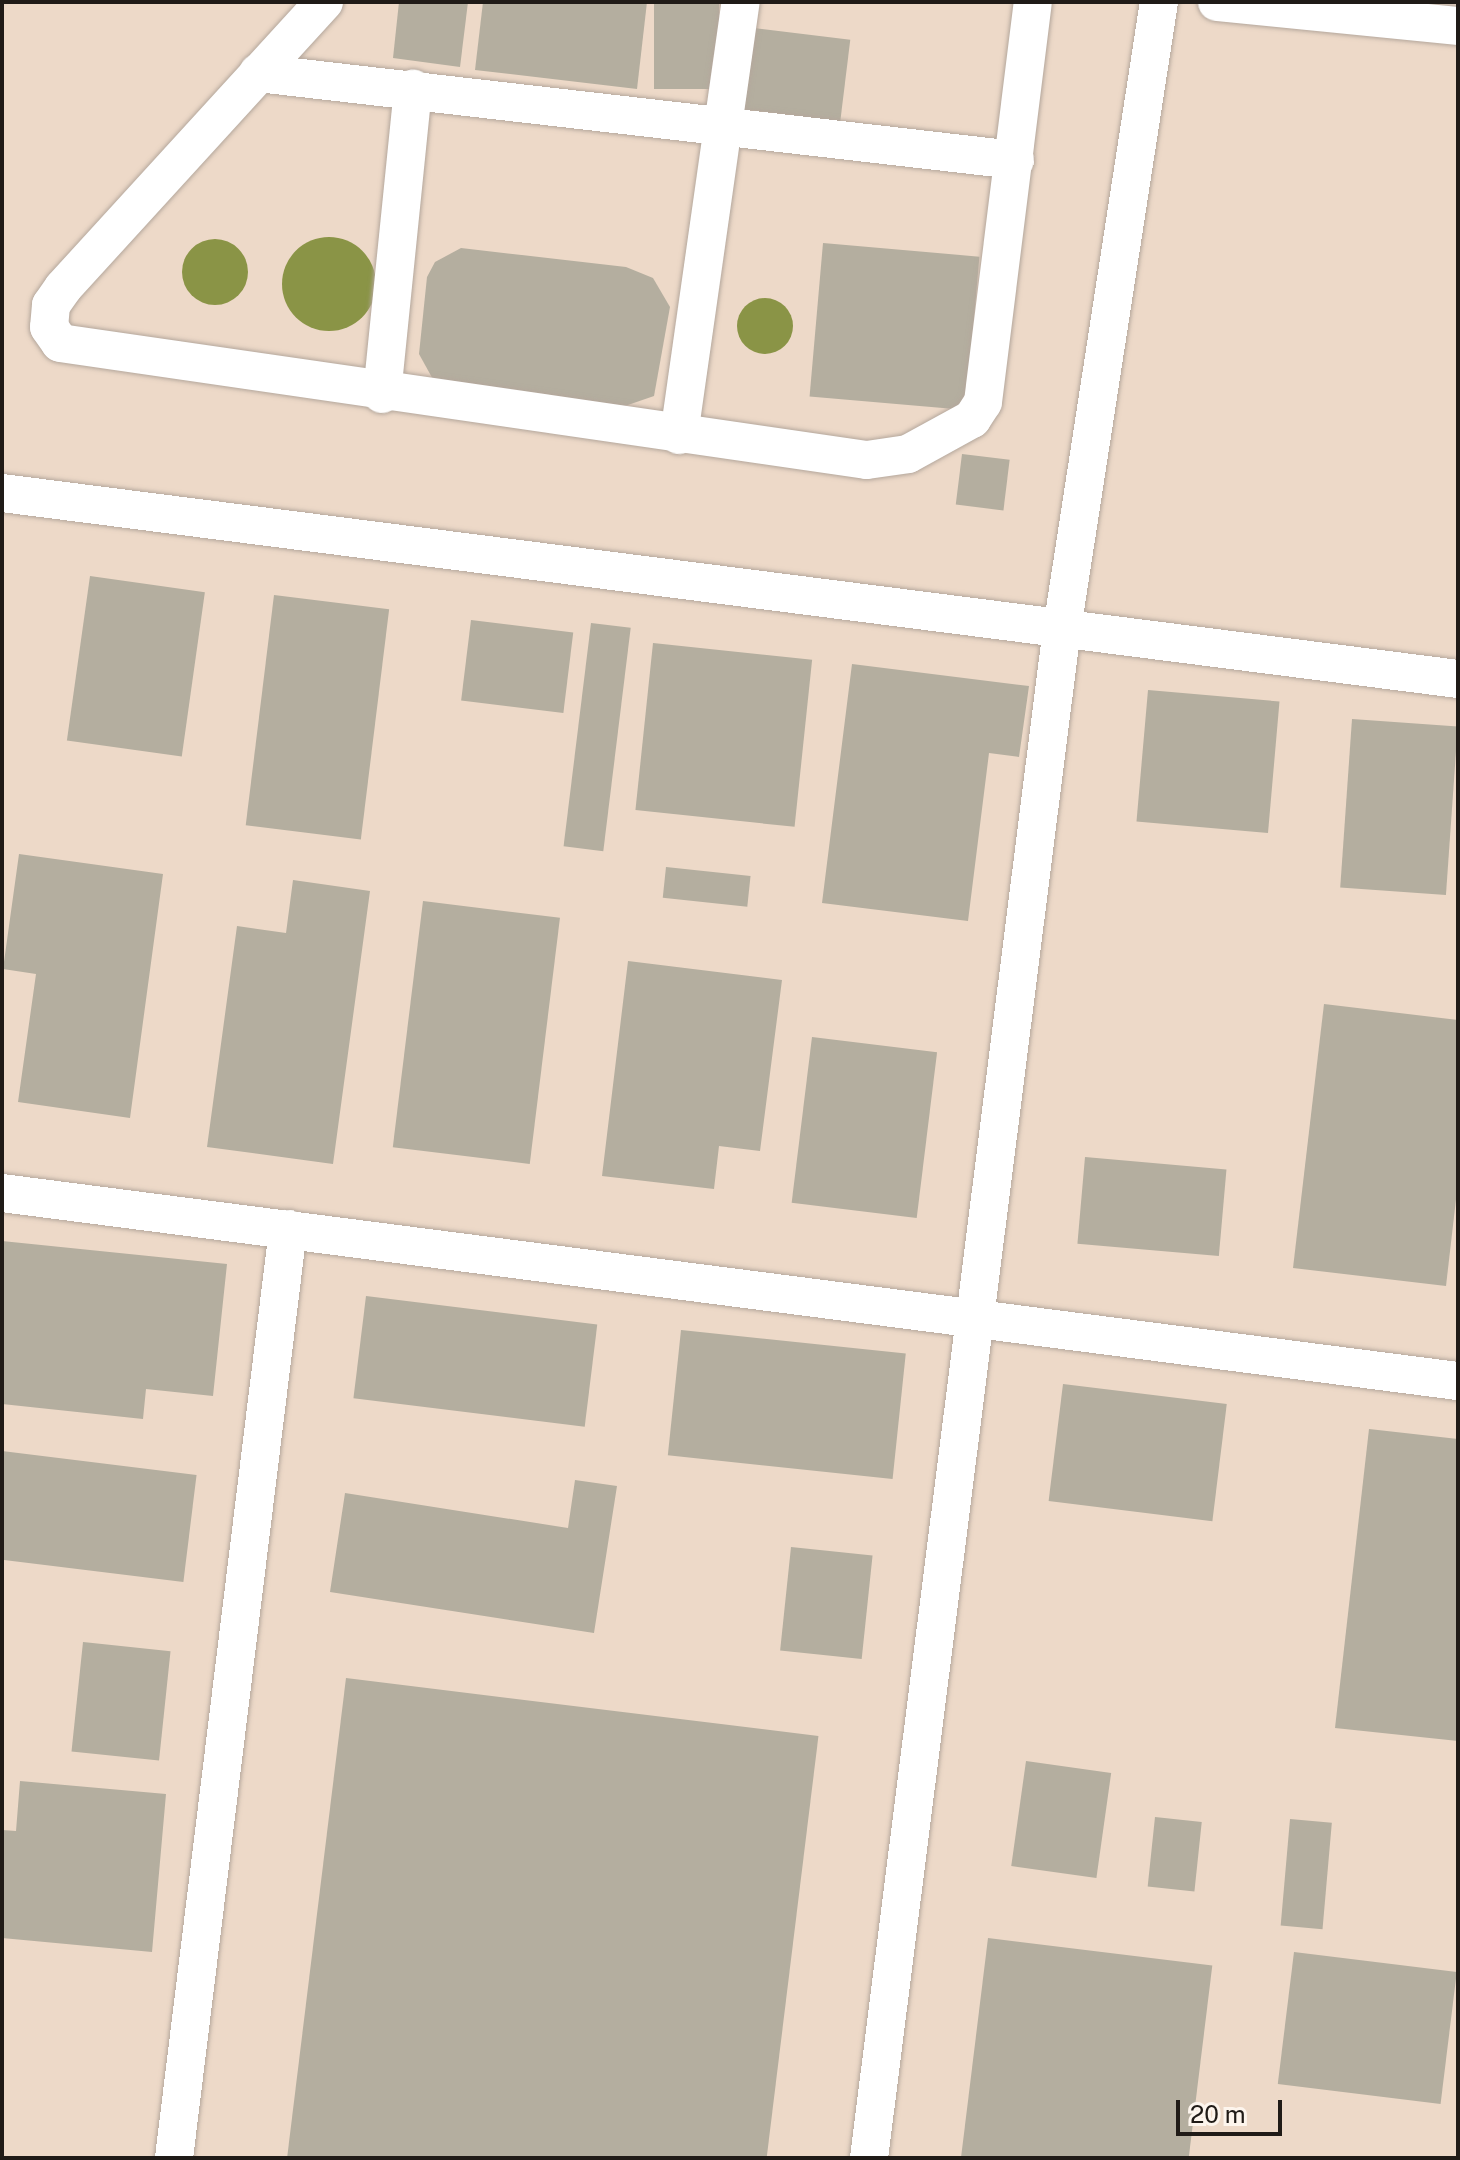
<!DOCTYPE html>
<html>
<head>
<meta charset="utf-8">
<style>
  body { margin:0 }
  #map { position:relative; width:1460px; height:2160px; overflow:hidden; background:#f4e6da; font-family:"Public Sans",sans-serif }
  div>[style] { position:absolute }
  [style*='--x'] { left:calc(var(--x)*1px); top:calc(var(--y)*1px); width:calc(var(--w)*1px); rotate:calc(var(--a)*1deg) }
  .built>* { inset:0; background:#edd9c8; transform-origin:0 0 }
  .water>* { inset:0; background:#8a9446 }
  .round { border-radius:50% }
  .building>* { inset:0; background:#b4ae9f; transform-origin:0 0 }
  .roads { filter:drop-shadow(0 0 2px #b4a79c) drop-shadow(0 0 2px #b4a79c) }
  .street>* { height:38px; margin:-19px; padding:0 19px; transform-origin:19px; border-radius:19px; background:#fff }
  span { translate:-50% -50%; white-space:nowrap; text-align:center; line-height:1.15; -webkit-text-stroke:8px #fdf5ed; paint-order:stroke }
  .frame { position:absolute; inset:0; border:4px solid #201b17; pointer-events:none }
  .scale { position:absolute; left:1176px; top:2100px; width:106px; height:36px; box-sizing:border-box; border:4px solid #201b17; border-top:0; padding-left:10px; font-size:24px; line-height:28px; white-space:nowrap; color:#201b17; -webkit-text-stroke:6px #fdf5ed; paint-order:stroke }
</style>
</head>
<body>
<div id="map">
  <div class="built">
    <div style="left:2px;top:2px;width:1456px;height:2156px"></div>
  </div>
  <div class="water">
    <div class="round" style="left:282px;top:237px;width:94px;height:94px"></div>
    <div class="round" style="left:182px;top:239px;width:66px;height:66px"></div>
    <div class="round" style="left:737px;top:298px;width:56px;height:56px"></div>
  </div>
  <div class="building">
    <div style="clip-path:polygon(399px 2px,468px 2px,460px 67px,393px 58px)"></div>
    <div style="clip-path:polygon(483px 2px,647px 2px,637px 89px,475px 70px)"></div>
    <div style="left:654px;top:2px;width:65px;height:87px"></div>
    <div style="left:754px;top:28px;width:97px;height:82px;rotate:7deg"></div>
    <div style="left:823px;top:243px;width:157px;height:154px;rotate:5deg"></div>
    <div style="clip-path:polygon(461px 248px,626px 267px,653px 278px,670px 307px,654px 396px,625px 406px,435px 383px,419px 354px,427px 277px,435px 262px)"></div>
    <div style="left:962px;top:454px;width:48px;height:51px;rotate:7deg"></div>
    <div style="left:90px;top:576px;width:116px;height:166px;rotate:8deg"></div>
    <div style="left:274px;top:595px;width:116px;height:232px;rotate:7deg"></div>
    <div style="left:471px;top:620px;width:103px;height:81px;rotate:7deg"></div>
    <div style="left:591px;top:623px;width:40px;height:225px;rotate:7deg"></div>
    <div style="left:653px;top:643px;width:160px;height:168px;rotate:6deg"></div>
    <div style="clip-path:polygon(852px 664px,1029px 686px,1019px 757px,989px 753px,968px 921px,822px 903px)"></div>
    <div style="left:1148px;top:690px;width:132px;height:132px;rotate:5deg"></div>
    <div style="left:1352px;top:719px;width:106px;height:169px;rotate:4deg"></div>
    <div style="clip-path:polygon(19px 854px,163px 874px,130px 1118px,18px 1102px,36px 974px,3px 969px)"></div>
    <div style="left:666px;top:867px;width:85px;height:31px;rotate:6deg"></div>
    <div style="clip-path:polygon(293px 880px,370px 891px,333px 1164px,207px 1147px,237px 926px,286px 933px)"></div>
    <div style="left:423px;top:901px;width:138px;height:248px;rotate:7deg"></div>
    <div style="clip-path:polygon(628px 961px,782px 980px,760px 1151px,719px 1146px,714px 1189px,602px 1176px)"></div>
    <div style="clip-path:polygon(1324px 1004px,1458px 1020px,1458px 1182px,1446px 1286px,1293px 1268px)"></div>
    <div style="left:812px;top:1037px;width:126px;height:167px;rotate:7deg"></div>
    <div style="left:1085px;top:1157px;width:142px;height:87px;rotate:5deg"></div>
    <div style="clip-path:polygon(2px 1241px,227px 1264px,213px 1396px,146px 1389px,143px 1419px,2px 1404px)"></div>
    <div style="left:366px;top:1296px;width:233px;height:103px;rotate:7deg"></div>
    <div style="left:681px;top:1330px;width:226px;height:126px;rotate:6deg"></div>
    <div style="left:1063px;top:1384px;width:165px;height:118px;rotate:7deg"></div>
    <div style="clip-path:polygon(1369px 1429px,1458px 1439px,1458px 1741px,1335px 1728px)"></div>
    <div style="left:2px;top:1451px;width:196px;height:108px;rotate:7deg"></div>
    <div style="clip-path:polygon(575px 1480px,617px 1486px,594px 1633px,330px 1592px,345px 1493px,568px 1528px)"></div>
    <div style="left:791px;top:1547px;width:82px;height:104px;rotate:6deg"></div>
    <div style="left:83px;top:1642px;width:88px;height:110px;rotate:6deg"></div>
    <div style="left:346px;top:1678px;width:476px;height:484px;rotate:7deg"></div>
    <div style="left:1026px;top:1761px;width:86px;height:106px;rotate:8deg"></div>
    <div style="clip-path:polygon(20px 1781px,166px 1794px,152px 1952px,2px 1938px,2px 1830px,16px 1831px)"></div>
    <div style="left:1155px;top:1817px;width:47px;height:70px;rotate:6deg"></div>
    <div style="left:1290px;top:1819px;width:42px;height:107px;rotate:5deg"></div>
    <div style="left:988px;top:1938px;width:226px;height:222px;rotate:7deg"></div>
    <div style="left:1294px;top:1952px;width:164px;height:133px;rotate:7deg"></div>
  </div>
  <div class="roads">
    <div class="street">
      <div style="--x:324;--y:2;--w:387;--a:132.4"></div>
      <div style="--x:63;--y:288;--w:21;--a:125"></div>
      <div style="--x:51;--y:305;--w:22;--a:95"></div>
      <div style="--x:49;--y:327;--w:19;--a:55"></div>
      <div style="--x:60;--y:343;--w:815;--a:8.25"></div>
      <div style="--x:867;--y:460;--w:41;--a:-8.3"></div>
      <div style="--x:908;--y:454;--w:73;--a:-28.7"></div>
      <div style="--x:972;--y:419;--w:20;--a:-57"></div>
      <div style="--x:983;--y:402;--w:403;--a:-82.9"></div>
      <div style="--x:1217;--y:2;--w:242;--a:5.7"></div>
      <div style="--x:258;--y:73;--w:762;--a:6.56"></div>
      <div style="--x:382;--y:394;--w:307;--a:-84.2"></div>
      <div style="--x:679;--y:435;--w:437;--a:-81.9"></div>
      <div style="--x:2;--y:493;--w:1468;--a:7.28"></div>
      <div style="--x:2;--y:1193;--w:1468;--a:7.36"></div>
      <div style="--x:174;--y:2158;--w:936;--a:-83"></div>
      <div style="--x:869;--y:2158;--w:1541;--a:-82.81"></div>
      <div style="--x:1062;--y:629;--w:634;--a:-81.21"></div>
    </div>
  </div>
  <div class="frame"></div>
  <div class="scale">20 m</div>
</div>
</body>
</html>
